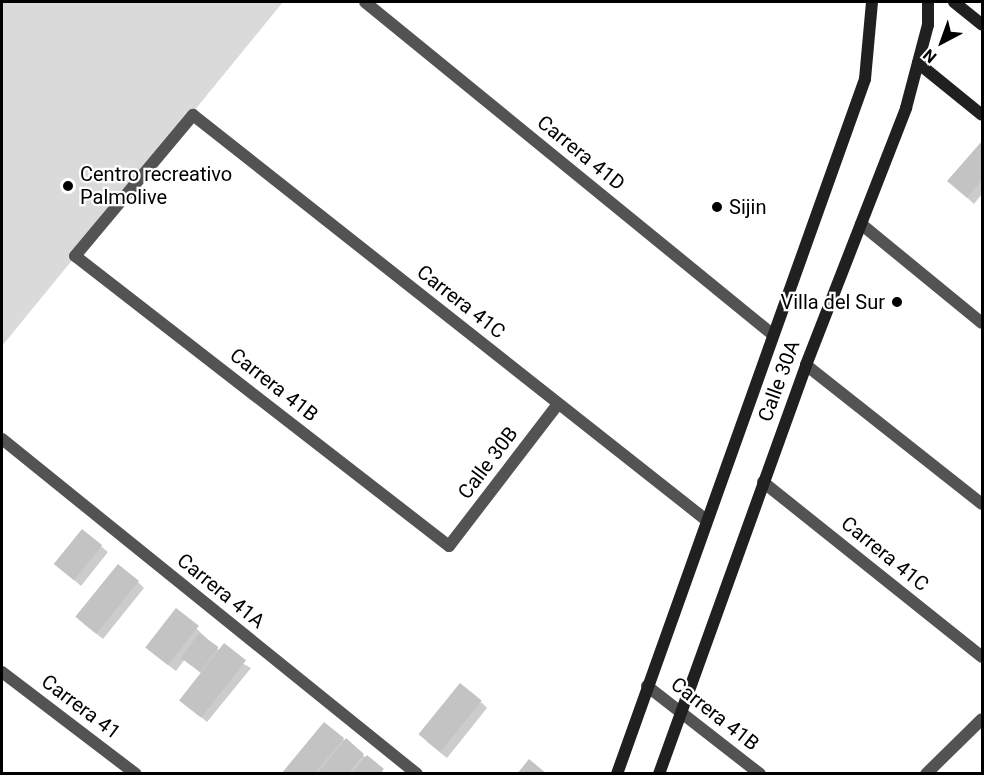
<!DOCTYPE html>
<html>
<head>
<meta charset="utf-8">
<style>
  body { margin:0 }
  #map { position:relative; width:984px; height:775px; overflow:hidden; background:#fff; font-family:Roboto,sans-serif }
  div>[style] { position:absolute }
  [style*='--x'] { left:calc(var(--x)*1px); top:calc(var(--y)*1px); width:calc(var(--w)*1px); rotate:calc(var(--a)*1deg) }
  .green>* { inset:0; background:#dadada }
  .shadow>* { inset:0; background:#0003 }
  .building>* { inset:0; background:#c3c3c3; transform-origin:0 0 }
  .street>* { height:12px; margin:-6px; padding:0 6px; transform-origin:6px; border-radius:6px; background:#535353 }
  .secondary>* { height:12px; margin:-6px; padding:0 6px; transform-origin:6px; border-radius:6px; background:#202020 }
  .dots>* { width:16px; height:16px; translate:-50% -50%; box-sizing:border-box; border:3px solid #fff; border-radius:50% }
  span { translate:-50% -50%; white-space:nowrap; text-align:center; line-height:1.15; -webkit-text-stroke:4.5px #fff; paint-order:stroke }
  .street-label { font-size:20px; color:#000 }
  .poi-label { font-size:20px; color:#000 }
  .left { translate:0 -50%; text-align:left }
  .right { translate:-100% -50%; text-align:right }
  .frame { position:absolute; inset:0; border:3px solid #000; pointer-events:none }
  .north { position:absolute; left:912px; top:12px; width:60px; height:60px; -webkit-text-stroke:4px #fff; paint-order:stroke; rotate:221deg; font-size:16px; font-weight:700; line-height:24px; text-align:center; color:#000 }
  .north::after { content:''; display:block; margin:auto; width:21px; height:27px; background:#000; clip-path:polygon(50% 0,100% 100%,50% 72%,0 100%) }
</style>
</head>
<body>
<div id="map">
  <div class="green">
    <div style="clip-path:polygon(2px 2px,283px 2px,2px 346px)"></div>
  </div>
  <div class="shadow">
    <div style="clip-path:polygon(982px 143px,982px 194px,974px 204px,949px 181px)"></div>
    <div style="clip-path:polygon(82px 531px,108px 552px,81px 586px,62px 570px)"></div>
    <div style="clip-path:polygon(138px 582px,144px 588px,103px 639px,84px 624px)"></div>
    <div style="clip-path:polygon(177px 610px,220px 651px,251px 668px,207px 722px,188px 706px,202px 674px,185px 659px,176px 671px,154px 654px)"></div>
    <div style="clip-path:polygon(481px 702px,487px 708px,447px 758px,426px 741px)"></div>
    <div style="clip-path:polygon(343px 739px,386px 774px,283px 773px)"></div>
  </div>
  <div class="building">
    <div style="clip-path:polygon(982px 141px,982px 180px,967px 198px,947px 181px)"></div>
    <div style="left:82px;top:529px;width:26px;height:45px;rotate:39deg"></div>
    <div style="left:118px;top:564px;width:27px;height:68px;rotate:39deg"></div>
    <div style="left:176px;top:608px;width:29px;height:50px;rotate:38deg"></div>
    <div style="left:199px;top:633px;width:24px;height:31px;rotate:36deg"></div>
    <div style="left:224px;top:643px;width:28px;height:73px;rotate:38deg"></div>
    <div style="left:460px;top:683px;width:28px;height:66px;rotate:39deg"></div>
    <div style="clip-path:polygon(324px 722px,344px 738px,314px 774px,281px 774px)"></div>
    <div style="clip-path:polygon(346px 738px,364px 754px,348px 774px,317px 774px)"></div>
    <div style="clip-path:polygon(367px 755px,384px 769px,379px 774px,351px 774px)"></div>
    <div style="clip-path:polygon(529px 759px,547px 774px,517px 774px)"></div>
  </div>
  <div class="street">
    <div style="--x:365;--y:2;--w:525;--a:39.2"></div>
    <div style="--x:861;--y:224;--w:156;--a:39.3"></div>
    <div style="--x:806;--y:365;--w:224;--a:38.3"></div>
    <div style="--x:558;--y:404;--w:179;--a:127.5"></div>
    <div style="--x:449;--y:546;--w:473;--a:-142.2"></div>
    <div style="--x:75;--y:256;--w:184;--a:-50.1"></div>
    <div style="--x:193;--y:115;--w:652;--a:38.28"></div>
    <div style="--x:2;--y:439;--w:533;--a:38.91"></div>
    <div style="--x:763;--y:482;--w:280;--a:38.6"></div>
    <div style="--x:2;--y:672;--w:168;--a:37.3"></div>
    <div style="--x:647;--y:686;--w:143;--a:37.9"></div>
    <div style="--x:926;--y:774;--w:78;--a:-44.5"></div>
  </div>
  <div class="secondary">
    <div style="--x:954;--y:2;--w:36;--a:39"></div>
    <div style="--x:918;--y:63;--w:82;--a:39.1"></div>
    <div style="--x:617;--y:774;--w:738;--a:-70.36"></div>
    <div style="--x:865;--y:79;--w:77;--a:-84.8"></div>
    <div style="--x:659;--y:774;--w:435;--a:-70.2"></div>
    <div style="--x:806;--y:365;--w:276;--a:-68.7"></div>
    <div style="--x:906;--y:108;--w:86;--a:-75.2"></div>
    <div style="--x:928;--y:25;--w:23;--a:-90"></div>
  </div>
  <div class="dots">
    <div style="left:68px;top:186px;background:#000"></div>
    <div style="left:717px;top:207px;background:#000"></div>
    <div style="left:897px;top:302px;background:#000"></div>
  </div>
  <div class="street-label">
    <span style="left:581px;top:153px;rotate:39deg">Carrera 41D</span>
    <span style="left:461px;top:302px;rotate:38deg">Carrera 41C</span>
    <span style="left:779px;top:381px;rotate:-70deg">Calle 30A</span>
    <span style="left:274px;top:385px;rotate:38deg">Carrera 41B</span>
    <span style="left:488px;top:463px;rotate:-53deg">Calle 30B</span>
    <span style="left:885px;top:554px;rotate:39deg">Carrera 41C</span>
    <span style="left:221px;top:591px;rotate:39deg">Carrera 41A</span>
    <span style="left:81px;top:707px;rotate:37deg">Carrera 41</span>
    <span style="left:715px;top:714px;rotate:38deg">Carrera 41B</span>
  </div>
  <div class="poi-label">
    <span class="left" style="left:80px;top:186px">Centro recreativo<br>Palmolive</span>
    <span class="left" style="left:729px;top:207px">Sijin</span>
    <span class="right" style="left:885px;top:302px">Villa del Sur</span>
  </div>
  <div class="frame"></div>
  <div class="north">N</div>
</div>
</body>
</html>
